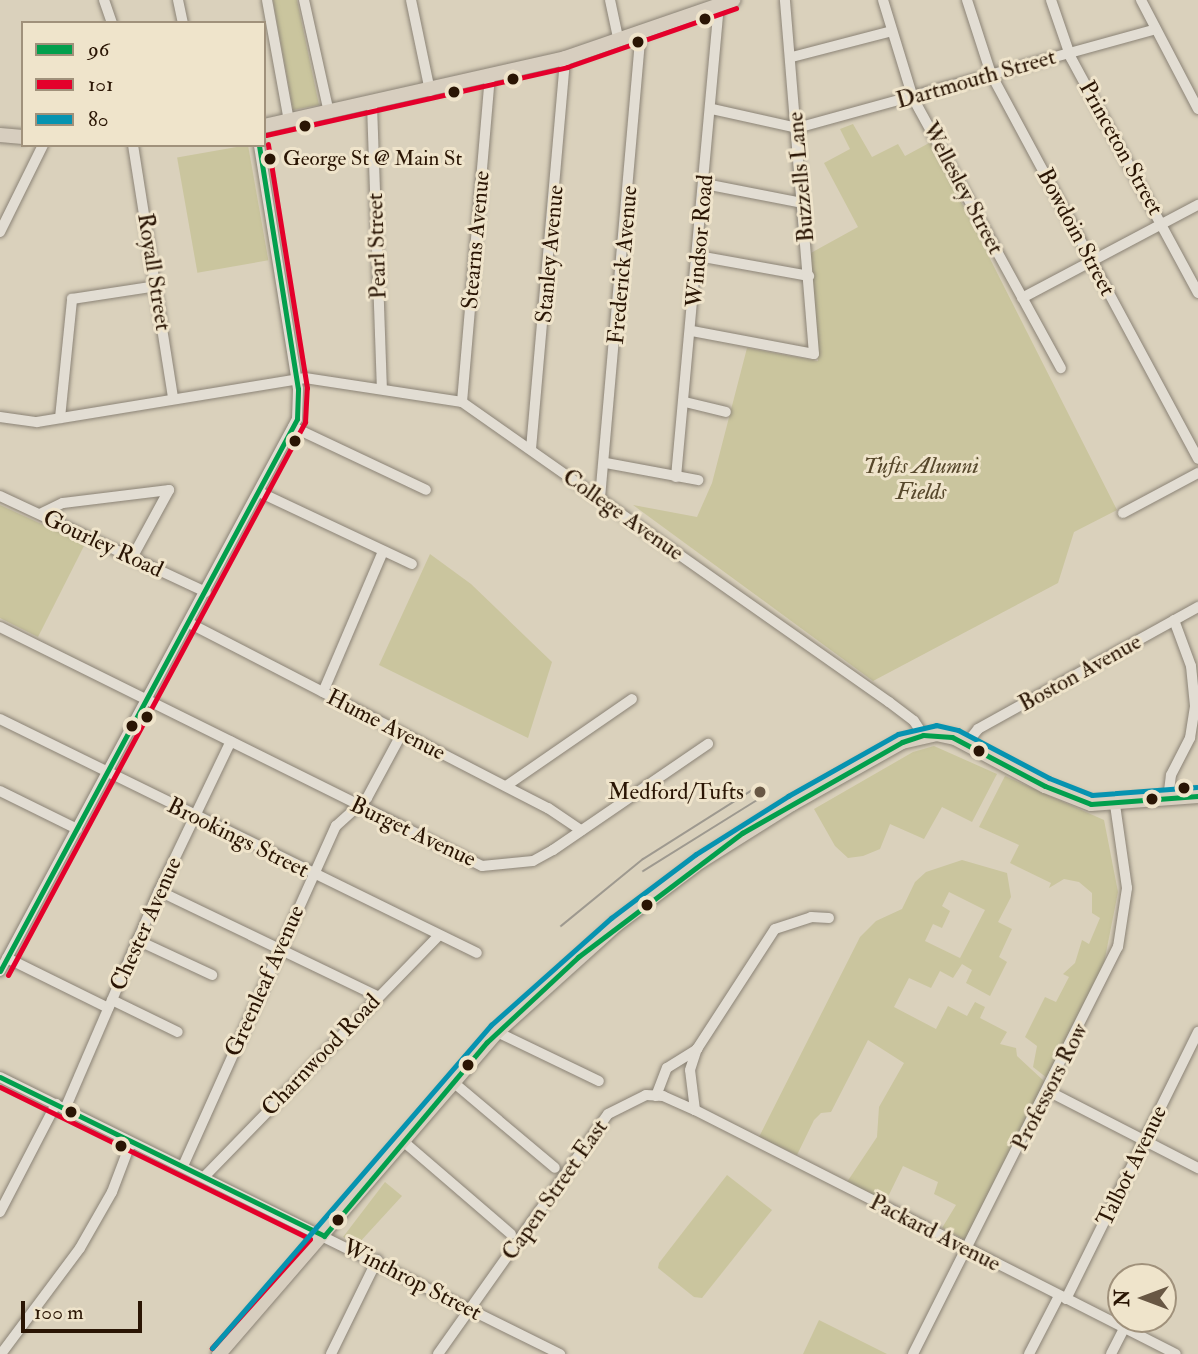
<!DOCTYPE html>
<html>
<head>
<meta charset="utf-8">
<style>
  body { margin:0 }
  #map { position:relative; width:1198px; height:1354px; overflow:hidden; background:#dad1bc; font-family:"IM FELL Double Pica",serif }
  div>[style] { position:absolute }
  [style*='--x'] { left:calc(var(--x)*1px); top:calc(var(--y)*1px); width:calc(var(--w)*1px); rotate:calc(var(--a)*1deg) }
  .green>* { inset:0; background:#cac59e; transform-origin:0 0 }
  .roads { filter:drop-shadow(0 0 2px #8b8376) drop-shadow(0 0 2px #8b8376) }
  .minor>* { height:10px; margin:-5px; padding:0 5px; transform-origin:5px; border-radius:5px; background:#e2ddd3 }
  .major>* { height:14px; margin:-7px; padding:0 7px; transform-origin:7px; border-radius:7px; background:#d7cebf }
  .tram>* { height:2px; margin:-1px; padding:0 1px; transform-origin:1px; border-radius:1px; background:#9e998f }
  .bus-1>* { height:5px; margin:-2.5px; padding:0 2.5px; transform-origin:2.5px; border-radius:2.5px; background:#029f4d }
  .bus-2>* { height:5px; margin:-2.5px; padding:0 2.5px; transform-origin:2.5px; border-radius:2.5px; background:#e4002b }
  .bus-3>* { height:5px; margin:-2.5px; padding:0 2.5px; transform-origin:2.5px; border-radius:2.5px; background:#0693b0 }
  .dots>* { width:19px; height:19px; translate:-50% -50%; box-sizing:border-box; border:4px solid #efe4cb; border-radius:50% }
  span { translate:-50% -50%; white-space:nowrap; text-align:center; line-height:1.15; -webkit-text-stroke:6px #efe4cb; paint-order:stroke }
  .bus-label { font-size:21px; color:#2a1504 }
  .left { translate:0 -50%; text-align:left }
  .street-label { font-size:23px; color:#2a1504 }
  .park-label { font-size:23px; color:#56472b; font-style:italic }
  .poi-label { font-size:23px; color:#2a1504 }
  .right { translate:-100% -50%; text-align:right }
  .legend { position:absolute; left:21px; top:21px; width:245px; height:126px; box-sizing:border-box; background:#efe4cb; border:2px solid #a0917b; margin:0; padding:9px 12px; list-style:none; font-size:21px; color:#2a1504 }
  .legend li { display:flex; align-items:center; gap:14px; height:35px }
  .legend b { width:35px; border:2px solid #a0917b }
  .north { position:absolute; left:1107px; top:1263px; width:70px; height:70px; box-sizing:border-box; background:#efe4cb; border:2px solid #a0917b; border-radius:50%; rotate:270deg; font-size:19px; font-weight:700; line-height:28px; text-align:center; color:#2a1504 }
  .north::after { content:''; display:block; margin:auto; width:24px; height:32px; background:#685744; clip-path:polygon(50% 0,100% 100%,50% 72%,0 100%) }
  .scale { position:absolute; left:21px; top:1301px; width:121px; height:32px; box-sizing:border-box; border:4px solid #2a1504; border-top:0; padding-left:9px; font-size:21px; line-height:24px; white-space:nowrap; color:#2a1504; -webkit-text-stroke:5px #efe4cb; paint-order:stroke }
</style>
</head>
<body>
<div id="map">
  <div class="green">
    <div style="clip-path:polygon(273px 0,297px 0,319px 105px,293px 110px)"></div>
    <div style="clip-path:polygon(853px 124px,872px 157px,898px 144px,905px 156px,931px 142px,1117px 510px,1074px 532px,1058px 583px,873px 681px,633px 505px,697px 517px,712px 483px,747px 348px,818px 361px,809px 254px,858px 227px,824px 163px,850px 149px,840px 129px)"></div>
    <div style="left:248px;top:145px;width:117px;height:72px;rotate:80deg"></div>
    <div style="clip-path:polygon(0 505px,85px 544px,38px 637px,0 618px)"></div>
    <div style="clip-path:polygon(430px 554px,471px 584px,552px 662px,528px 738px,379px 665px)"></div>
    <div style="clip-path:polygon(934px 746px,997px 774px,972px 822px,942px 807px,924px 839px,890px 824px,880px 849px,863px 856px,848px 858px,835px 846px,814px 809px,913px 752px)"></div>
    <div style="clip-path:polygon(1005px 776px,1104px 820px,1118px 892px,1104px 963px,1047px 1078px,1033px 1067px,1037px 1046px,1025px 1037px,1045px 997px,1056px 1002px,1069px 977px,1063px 974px,1075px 963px,1082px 940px,1089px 944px,1100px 918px,1092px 913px,1092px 893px,1079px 882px,1064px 879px,1049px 888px,1051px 883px,1010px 863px,1019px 845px,979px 827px)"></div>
    <div style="clip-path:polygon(evenodd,962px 860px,1007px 873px,1011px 897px,998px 922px,1012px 929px,999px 957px,1007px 962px,990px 996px,966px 983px,972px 970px,962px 964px,953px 978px,940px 971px,931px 988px,909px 978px,894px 1007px,936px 1029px,948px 1006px,967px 1016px,975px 1002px,985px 1007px,980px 1018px,1007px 1032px,1000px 1044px,1016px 1048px,1017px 1056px,1045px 1082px,965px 1240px,942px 1228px,956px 1205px,934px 1194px,938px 1182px,903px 1166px,886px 1201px,847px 1182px,877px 1137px,879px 1107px,904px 1063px,868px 1040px,831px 1112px,821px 1113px,814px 1120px,797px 1155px,759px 1137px,860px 937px,876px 921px,902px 909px,915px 882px,926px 872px,962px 860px,949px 892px,985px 910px,960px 958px,925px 941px,933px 924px,942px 928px,950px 911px,942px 906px,949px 892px)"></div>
    <div style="clip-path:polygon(727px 1175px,772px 1210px,702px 1298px,694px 1297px,658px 1268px,659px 1263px)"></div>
    <div style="clip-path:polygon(385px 1182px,402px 1196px,358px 1244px,343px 1237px)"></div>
    <div style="clip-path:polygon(819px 1320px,887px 1354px,803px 1354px)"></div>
  </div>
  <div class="roads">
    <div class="minor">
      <div style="--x:104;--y:0;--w:24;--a:71"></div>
      <div style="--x:178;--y:0;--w:24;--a:78"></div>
      <div style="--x:267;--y:0;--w:123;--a:79.7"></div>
      <div style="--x:304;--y:0;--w:116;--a:77.5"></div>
      <div style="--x:411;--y:0;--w:93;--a:78.2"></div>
      <div style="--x:610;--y:0;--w:39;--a:78"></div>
      <div style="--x:883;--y:0;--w:102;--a:73"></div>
      <div style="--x:913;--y:98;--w:308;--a:61.3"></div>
      <div style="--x:967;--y:0;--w:78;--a:72"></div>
      <div style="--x:991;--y:74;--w:437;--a:61.7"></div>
      <div style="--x:1051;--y:0;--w:61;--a:71"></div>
      <div style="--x:1071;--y:58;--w:267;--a:61.6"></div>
      <div style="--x:1141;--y:0;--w:123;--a:62.4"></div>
      <div style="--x:792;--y:57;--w:103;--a:-14.6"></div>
      <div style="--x:372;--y:105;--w:282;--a:88"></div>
      <div style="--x:712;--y:109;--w:87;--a:12.6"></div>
      <div style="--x:797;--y:128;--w:372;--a:-15.4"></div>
      <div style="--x:133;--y:145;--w:256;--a:81"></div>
      <div style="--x:705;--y:184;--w:100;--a:11"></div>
      <div style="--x:0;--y:232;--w:97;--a:-63.7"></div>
      <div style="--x:698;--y:256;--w:113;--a:10.2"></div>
      <div style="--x:1022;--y:298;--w:199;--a:-27.9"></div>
      <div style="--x:692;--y:331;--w:124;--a:10.7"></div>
      <div style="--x:814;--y:354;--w:355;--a:-94.7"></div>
      <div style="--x:462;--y:402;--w:325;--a:-85.1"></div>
      <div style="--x:685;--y:402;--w:42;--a:13.7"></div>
      <div style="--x:0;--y:417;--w:37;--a:8"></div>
      <div style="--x:37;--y:422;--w:272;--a:-9.3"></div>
      <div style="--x:305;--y:378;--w:159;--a:8.7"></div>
      <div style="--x:462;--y:402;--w:522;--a:35.09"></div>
      <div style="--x:889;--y:702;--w:31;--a:37"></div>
      <div style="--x:914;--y:721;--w:17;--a:57"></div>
      <div style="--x:60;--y:418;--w:120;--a:-84.2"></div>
      <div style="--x:72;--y:299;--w:86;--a:-8.7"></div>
      <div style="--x:293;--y:427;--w:147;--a:25.3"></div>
      <div style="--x:531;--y:449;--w:392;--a:-85"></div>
      <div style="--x:606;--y:463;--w:94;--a:10.5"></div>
      <div style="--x:676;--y:477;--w:479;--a:-84.8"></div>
      <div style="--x:259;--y:492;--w:169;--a:25.2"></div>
      <div style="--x:0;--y:496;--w:227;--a:25"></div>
      <div style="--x:600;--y:498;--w:469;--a:-85"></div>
      <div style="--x:1123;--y:513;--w:85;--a:-28.1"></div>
      <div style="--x:40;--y:514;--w:25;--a:-26"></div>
      <div style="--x:63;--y:503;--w:107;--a:-7"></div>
      <div style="--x:169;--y:490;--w:77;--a:118.6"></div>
      <div style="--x:189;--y:623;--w:404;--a:27.3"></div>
      <div style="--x:548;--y:808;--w:40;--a:34"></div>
      <div style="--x:0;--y:627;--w:538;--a:26.37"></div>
      <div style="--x:482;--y:866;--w:51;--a:-5.6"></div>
      <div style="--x:533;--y:861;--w:23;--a:-29"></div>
      <div style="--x:553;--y:850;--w:188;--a:-34.4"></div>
      <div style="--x:323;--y:692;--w:153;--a:-66.9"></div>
      <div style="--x:0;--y:719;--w:531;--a:26.13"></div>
      <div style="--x:966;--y:744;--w:19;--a:-51"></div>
      <div style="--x:978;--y:729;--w:252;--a:-29"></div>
      <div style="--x:506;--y:786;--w:153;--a:-34.6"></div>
      <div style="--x:0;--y:791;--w:86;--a:26.3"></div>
      <div style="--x:1168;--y:799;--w:24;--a:-83"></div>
      <div style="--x:1171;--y:775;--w:42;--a:-62.8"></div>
      <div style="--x:1190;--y:738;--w:32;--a:-81"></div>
      <div style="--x:1195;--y:706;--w:40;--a:-95.7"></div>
      <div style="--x:1191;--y:666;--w:49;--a:-110.3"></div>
      <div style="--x:159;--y:891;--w:242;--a:25.7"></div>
      <div style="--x:137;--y:940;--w:83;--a:25"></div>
      <div style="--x:7;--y:958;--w:113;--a:26.3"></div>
      <div style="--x:0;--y:971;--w:627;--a:-61.72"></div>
      <div style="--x:297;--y:419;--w:30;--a:-88"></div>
      <div style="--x:298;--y:389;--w:247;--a:-99.1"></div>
      <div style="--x:112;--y:1000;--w:73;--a:25.9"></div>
      <div style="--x:497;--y:1032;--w:113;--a:25.7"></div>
      <div style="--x:0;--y:1077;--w:625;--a:26.32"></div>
      <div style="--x:453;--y:1082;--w:133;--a:40.1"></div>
      <div style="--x:1048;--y:1091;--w:169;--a:27.2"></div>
      <div style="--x:656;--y:1096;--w:30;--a:-69"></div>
      <div style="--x:667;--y:1068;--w:36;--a:-32"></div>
      <div style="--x:65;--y:1109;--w:237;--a:-66.7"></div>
      <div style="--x:159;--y:891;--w:166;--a:-64.4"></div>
      <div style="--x:695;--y:1110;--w:40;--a:-97.1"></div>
      <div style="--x:690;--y:1070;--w:22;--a:-72"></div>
      <div style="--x:697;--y:1049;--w:143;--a:-57"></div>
      <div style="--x:775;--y:929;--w:38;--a:-18"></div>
      <div style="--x:811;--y:917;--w:18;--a:3"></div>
      <div style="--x:404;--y:1142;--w:141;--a:40.7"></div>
      <div style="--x:183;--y:1166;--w:373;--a:-65.8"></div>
      <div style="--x:336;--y:826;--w:42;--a:-42.1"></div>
      <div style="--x:367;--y:798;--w:74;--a:-61.7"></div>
      <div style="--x:205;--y:1176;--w:334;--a:-45.8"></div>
      <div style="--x:0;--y:1212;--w:122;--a:-62.6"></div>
      <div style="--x:1066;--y:1299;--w:298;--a:-63.7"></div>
      <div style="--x:1;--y:1354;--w:132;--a:-53.3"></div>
      <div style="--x:80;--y:1248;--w:64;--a:-60.3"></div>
      <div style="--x:112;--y:1192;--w:53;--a:-69.2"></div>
      <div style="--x:331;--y:1354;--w:105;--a:-63.9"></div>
      <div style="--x:438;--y:1354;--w:294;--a:-54.7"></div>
      <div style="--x:608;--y:1114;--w:42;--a:-26.6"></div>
      <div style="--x:646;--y:1095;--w:17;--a:3"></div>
      <div style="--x:663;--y:1096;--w:35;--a:24"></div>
      <div style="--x:695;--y:1110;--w:539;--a:26.9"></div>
      <div style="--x:913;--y:1354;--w:456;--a:-63.3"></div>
      <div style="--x:1118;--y:947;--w:60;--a:-81.3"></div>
      <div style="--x:1127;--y:888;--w:84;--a:-98.2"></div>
      <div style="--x:1029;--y:1354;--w:65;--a:-62.7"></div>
      <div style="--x:1111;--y:1354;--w:29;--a:-63"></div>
    </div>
    <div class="major">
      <div style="--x:264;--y:126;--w:309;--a:-12.7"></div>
      <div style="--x:565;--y:58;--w:178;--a:-19"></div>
      <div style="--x:0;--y:135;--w:23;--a:5"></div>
      <div style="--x:219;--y:1354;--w:425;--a:-49.2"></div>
      <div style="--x:497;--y:1032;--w:160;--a:-42"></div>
      <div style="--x:616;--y:925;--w:106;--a:-37"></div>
      <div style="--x:701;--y:861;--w:107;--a:-32.1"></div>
      <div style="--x:792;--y:804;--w:126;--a:-29.4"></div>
      <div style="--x:902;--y:742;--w:35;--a:-13"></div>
      <div style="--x:936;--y:734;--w:19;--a:12"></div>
      <div style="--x:955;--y:738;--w:102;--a:28.1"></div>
      <div style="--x:1045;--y:786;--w:49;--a:21.4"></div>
      <div style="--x:1091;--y:804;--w:107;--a:-4.3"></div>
    </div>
  </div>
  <div class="tram">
    <div style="--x:643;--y:871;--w:140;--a:-31.9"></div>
    <div style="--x:561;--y:926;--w:106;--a:-39.3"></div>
    <div style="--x:643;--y:859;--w:135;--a:-32.3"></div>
  </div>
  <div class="bus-1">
    <div style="--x:0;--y:971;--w:627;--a:-61.72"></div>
    <div style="--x:297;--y:419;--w:30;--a:-88"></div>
    <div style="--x:298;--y:389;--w:247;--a:-99.1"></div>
    <div style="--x:0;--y:1077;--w:361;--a:26.1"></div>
    <div style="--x:324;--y:1236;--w:253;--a:-50"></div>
    <div style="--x:487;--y:1042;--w:125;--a:-43"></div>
    <div style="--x:578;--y:957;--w:206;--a:-37.1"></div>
    <div style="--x:742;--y:833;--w:184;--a:-29.6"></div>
    <div style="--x:902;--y:742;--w:22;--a:-18"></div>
    <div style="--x:923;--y:735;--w:29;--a:4"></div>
    <div style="--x:952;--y:737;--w:105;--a:27.8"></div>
    <div style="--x:1045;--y:786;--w:49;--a:21.4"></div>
    <div style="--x:1091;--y:804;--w:107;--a:-4.3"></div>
  </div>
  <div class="bus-2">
    <div style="--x:266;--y:135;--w:309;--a:-12.7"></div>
    <div style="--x:567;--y:67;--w:179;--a:-19.2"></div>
    <div style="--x:8;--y:975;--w:628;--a:-61.76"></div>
    <div style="--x:305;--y:422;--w:34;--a:-87"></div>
    <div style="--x:307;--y:388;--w:247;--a:-99.1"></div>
    <div style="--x:0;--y:1087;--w:345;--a:26.1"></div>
    <div style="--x:310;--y:1239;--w:147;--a:132"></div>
  </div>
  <div class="bus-3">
    <div style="--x:212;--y:1348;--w:427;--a:-49.2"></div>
    <div style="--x:491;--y:1025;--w:161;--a:-41.7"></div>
    <div style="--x:611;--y:918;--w:106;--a:-37"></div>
    <div style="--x:696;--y:854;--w:109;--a:-32.2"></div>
    <div style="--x:788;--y:796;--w:126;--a:-29.4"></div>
    <div style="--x:898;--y:734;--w:39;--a:-13"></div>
    <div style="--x:936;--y:725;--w:23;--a:13"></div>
    <div style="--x:958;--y:730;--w:103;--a:27.8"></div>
    <div style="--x:1049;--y:778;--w:46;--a:21.6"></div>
    <div style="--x:1092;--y:795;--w:105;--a:-4.4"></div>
  </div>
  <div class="dots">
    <div style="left:705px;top:19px;background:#2a1504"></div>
    <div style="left:638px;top:42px;background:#2a1504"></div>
    <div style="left:513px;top:79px;background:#2a1504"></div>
    <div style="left:454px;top:92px;background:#2a1504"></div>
    <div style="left:305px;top:126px;background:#2a1504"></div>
    <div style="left:270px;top:159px;background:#2a1504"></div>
    <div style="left:295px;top:441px;background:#2a1504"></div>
    <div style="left:147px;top:717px;background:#2a1504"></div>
    <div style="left:132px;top:726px;background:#2a1504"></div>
    <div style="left:979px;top:751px;background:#2a1504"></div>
    <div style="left:1184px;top:788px;background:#2a1504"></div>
    <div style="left:760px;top:792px;background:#685744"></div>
    <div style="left:1152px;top:799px;background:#2a1504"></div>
    <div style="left:647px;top:905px;background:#2a1504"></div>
    <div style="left:468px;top:1065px;background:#2a1504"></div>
    <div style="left:71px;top:1112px;background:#2a1504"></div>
    <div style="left:121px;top:1146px;background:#2a1504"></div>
    <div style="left:338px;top:1220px;background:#2a1504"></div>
  </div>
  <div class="bus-label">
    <span class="left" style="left:283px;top:159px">George St @ Main St</span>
  </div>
  <div class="street-label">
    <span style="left:976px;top:79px;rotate:-16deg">Dartmouth Street</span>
    <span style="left:1121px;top:148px;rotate:61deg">Princeton Street</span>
    <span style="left:801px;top:177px;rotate:-95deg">Buzzells Lane</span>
    <span style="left:963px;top:188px;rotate:62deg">Wellesley Street</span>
    <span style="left:1076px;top:232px;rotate:62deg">Bowdoin Street</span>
    <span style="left:476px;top:240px;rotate:-85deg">Stearns Avenue</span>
    <span style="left:700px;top:241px;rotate:-85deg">Windsor Road</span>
    <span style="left:377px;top:246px;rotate:-92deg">Pearl Street</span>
    <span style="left:550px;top:254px;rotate:-85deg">Stanley Avenue</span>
    <span style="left:623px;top:265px;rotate:-85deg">Frederick Avenue</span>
    <span style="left:154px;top:272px;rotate:81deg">Royall Street</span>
    <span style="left:623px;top:515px;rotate:35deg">College Avenue</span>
    <span style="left:103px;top:544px;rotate:25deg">Gourley Road</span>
    <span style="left:1080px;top:673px;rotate:-29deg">Boston Avenue</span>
    <span style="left:386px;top:725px;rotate:27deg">Hume Avenue</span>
    <span style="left:413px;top:832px;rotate:25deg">Burget Avenue</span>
    <span style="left:238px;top:838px;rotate:26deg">Brookings Street</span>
    <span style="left:146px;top:924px;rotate:-66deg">Chester Avenue</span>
    <span style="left:265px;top:981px;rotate:-66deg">Greenleaf Avenue</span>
    <span style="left:321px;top:1055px;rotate:-46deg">Charnwood Road</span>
    <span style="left:1050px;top:1087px;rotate:-63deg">Professors Row</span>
    <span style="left:1132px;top:1166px;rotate:-64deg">Talbot Avenue</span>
    <span style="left:555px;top:1190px;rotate:-55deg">Capen Street East</span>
    <span style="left:935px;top:1233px;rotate:27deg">Packard Avenue</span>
    <span style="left:412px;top:1280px;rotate:27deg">Winthrop Street</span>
  </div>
  <div class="park-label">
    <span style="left:921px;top:479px">Tufts Alumni<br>Fields</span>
  </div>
  <div class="poi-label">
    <span class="right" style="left:744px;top:792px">Medford/Tufts</span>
  </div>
  <ul class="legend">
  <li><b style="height:9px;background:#029f4d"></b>96</li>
  <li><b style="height:9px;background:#e4002b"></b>101</li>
  <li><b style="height:9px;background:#0693b0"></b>80</li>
  </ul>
  <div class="north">N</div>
  <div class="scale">100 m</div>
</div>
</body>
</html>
